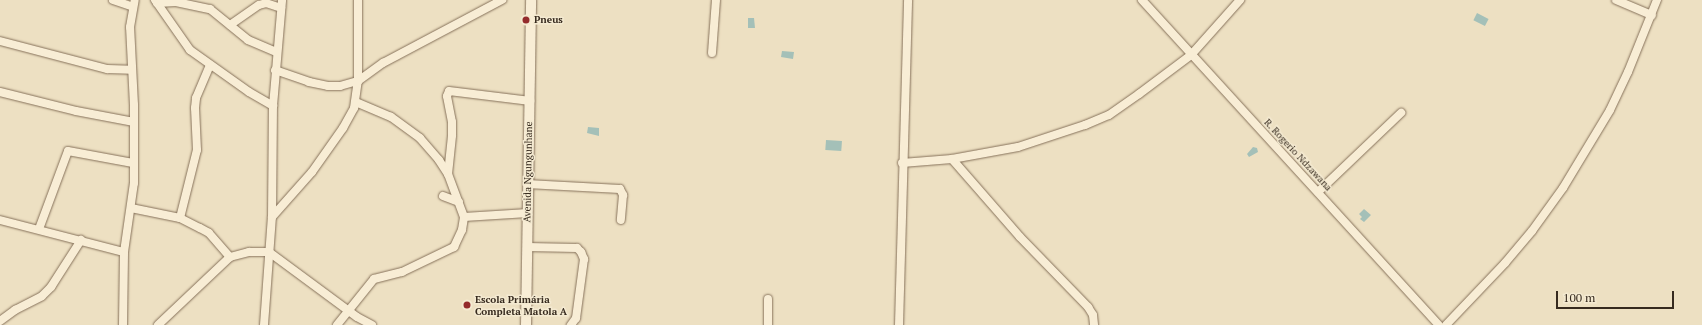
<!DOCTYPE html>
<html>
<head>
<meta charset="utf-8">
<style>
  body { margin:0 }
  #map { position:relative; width:1702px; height:325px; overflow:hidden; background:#ede0c2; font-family:"PT Serif",serif }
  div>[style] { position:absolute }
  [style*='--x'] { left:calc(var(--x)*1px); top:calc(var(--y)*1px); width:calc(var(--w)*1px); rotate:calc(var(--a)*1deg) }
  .water>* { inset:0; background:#a4c0b8; transform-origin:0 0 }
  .roads { filter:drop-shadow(0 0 1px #86715a) drop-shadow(0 0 1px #86715a) }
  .minor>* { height:8px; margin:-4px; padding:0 4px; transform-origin:4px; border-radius:4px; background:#f8edd5 }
  .tertiary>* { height:10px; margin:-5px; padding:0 5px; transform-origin:5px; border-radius:5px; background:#f8edd5 }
  .dots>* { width:11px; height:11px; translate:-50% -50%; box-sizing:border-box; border:2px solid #f4ead1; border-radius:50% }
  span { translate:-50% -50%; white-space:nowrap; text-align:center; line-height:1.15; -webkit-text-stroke:3px #f4ead1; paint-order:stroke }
  .poi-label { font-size:10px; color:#362a1e; font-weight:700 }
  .left { translate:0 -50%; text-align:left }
  .street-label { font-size:10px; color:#362a1e }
  .scale { position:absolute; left:1556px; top:291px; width:118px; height:18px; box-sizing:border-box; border:2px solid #362a1e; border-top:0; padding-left:5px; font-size:12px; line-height:14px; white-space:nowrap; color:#362a1e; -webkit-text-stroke:3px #f4ead1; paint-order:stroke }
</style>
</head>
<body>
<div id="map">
  <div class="water">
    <div style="left:1477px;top:13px;width:13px;height:8px;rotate:27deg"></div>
    <div style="clip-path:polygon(748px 18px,754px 18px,755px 28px,748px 28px)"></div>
    <div style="clip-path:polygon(782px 51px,794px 52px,793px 59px,781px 57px)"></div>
    <div style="clip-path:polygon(588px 127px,599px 128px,599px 136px,587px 133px)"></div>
    <div style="left:826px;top:140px;width:16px;height:10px;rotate:4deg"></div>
    <div style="clip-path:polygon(1253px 147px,1257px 148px,1258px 152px,1249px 157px,1247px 154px)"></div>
    <div style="clip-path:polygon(1364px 209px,1371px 215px,1364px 222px,1360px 219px,1362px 217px,1359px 214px)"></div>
  </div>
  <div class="roads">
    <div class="minor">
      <div style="--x:113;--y:0;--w:21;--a:19"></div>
      <div style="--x:155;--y:0;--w:61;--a:55"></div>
      <div style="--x:190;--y:50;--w:72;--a:35.4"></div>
      <div style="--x:249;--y:92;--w:28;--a:30"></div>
      <div style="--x:1142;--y:0;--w:440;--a:47.6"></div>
      <div style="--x:1616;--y:0;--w:39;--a:23"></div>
      <div style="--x:157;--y:3;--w:19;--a:-3"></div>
      <div style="--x:176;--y:2;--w:35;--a:12"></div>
      <div style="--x:210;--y:9;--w:49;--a:39.2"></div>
      <div style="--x:248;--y:40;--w:30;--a:23"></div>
      <div style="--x:230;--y:25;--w:35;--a:-35"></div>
      <div style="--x:259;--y:5;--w:7;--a:-16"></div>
      <div style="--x:266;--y:3;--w:16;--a:18"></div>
      <div style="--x:0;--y:41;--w:111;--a:14.7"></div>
      <div style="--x:107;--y:69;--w:24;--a:2"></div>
      <div style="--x:712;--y:53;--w:53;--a:-85.7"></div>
      <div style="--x:275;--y:70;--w:36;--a:19"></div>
      <div style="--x:309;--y:82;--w:19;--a:12"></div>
      <div style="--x:328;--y:86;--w:12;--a:0"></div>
      <div style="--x:340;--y:86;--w:19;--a:-16"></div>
      <div style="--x:358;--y:81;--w:31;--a:-36"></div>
      <div style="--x:383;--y:63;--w:135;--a:-27.9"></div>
      <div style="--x:0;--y:92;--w:78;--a:14"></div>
      <div style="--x:76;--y:111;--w:59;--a:10.7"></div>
      <div style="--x:952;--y:159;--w:103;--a:48.9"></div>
      <div style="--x:1020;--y:237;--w:98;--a:45.8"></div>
      <div style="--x:1088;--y:307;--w:9;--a:58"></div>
      <div style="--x:1093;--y:315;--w:10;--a:84"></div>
      <div style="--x:902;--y:163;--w:50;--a:-4.6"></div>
      <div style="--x:952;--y:159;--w:67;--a:-10.3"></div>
      <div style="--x:1018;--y:147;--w:71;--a:-18.2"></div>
      <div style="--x:1085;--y:125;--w:26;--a:-23"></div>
      <div style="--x:1109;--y:115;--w:37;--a:-35"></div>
      <div style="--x:1139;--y:94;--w:65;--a:-36.9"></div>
      <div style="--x:1191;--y:55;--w:74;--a:-48.3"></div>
      <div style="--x:448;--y:174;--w:39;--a:-84"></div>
      <div style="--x:452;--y:135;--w:13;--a:-90"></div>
      <div style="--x:452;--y:122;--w:26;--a:-101"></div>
      <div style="--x:447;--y:96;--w:5;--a:-68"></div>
      <div style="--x:449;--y:91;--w:82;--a:7"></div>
      <div style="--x:527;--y:184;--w:93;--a:3.1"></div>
      <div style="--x:620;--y:189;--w:7;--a:63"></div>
      <div style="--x:623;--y:195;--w:25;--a:95"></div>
      <div style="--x:1318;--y:192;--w:115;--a:-43.6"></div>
      <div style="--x:443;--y:196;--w:17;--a:21"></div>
      <div style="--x:131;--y:208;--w:50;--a:11.5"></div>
      <div style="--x:180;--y:218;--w:22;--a:27"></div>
      <div style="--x:200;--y:228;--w:10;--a:29"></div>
      <div style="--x:209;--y:233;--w:32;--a:49"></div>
      <div style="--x:272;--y:217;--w:60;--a:-48.4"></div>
      <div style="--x:312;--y:172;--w:54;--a:-54.8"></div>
      <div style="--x:343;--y:128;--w:23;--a:-61"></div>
      <div style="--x:354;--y:108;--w:27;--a:-82"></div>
      <div style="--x:358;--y:81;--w:81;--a:-90"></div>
      <div style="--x:464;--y:217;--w:64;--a:-3.6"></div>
      <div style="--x:180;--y:218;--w:70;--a:-76"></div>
      <div style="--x:197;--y:150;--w:42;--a:-92.7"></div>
      <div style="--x:195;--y:108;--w:10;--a:-84"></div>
      <div style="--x:196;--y:98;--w:36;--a:-67"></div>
      <div style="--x:0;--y:220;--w:128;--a:14.5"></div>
      <div style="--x:39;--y:229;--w:83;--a:-69.6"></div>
      <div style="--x:68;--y:151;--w:66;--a:10.5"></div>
      <div style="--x:527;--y:247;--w:50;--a:1.1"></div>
      <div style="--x:577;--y:248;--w:6;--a:45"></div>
      <div style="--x:581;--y:252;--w:8;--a:67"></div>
      <div style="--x:584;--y:259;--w:60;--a:97.7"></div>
      <div style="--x:576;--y:318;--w:9;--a:126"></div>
      <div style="--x:0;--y:321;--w:19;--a:-36"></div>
      <div style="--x:15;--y:310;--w:30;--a:-27"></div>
      <div style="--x:42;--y:296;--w:13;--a:-45"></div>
      <div style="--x:51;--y:287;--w:56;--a:-57.4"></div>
      <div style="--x:123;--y:325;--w:73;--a:-89.2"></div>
      <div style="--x:124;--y:252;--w:70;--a:-81.8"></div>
      <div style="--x:134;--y:183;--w:78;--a:-90"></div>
      <div style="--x:134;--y:105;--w:78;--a:-92.9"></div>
      <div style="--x:130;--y:27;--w:27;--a:-80"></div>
      <div style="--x:158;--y:325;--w:99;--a:-43.4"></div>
      <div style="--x:230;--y:257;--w:20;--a:-15"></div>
      <div style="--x:249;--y:252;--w:20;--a:0"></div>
      <div style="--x:269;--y:252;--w:109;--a:36.5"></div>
      <div style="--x:357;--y:317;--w:17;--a:28"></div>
      <div style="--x:264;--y:325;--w:108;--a:-85.8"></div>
      <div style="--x:272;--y:217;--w:111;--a:-89.5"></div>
      <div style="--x:273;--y:106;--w:106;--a:-85.1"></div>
      <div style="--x:337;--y:325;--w:59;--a:-51.2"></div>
      <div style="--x:374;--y:279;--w:29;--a:-14"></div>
      <div style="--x:402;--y:272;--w:58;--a:-25.7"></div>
      <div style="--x:454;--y:247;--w:19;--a:-65"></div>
      <div style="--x:462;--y:230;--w:13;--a:-81"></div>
      <div style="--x:464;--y:217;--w:46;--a:-110.4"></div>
      <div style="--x:448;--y:174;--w:17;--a:-123"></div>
      <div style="--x:439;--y:160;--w:29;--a:-131"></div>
      <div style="--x:420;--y:138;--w:36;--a:-144"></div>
      <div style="--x:391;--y:117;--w:39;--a:-157"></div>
      <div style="--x:768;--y:325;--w:26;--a:-90"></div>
      <div style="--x:899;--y:325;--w:325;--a:-88.4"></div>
      <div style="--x:1446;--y:325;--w:86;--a:-46.4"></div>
      <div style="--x:1505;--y:263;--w:42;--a:-49.8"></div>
      <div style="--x:1532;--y:231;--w:53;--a:-54.2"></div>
      <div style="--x:1563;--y:188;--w:91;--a:-58.9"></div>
      <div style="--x:1610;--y:110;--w:42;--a:-64.7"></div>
      <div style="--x:1628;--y:72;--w:78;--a:-68.1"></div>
    </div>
    <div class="tertiary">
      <div style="--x:526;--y:325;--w:325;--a:-89.1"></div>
    </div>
  </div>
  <div class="dots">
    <div style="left:526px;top:20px;background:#942b2c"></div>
    <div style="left:467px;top:305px;background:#942b2c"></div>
  </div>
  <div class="poi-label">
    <span class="left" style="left:534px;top:20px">Pneus</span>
    <span class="left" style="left:475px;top:305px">Escola Primária<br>Completa Matola A</span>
  </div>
  <div class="street-label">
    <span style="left:1298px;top:155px;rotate:47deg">R. Rogerio Ndzawana</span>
    <span style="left:528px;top:172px;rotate:-89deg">Avenida Ngungunhane</span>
  </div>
  <div class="scale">100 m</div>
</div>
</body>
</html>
